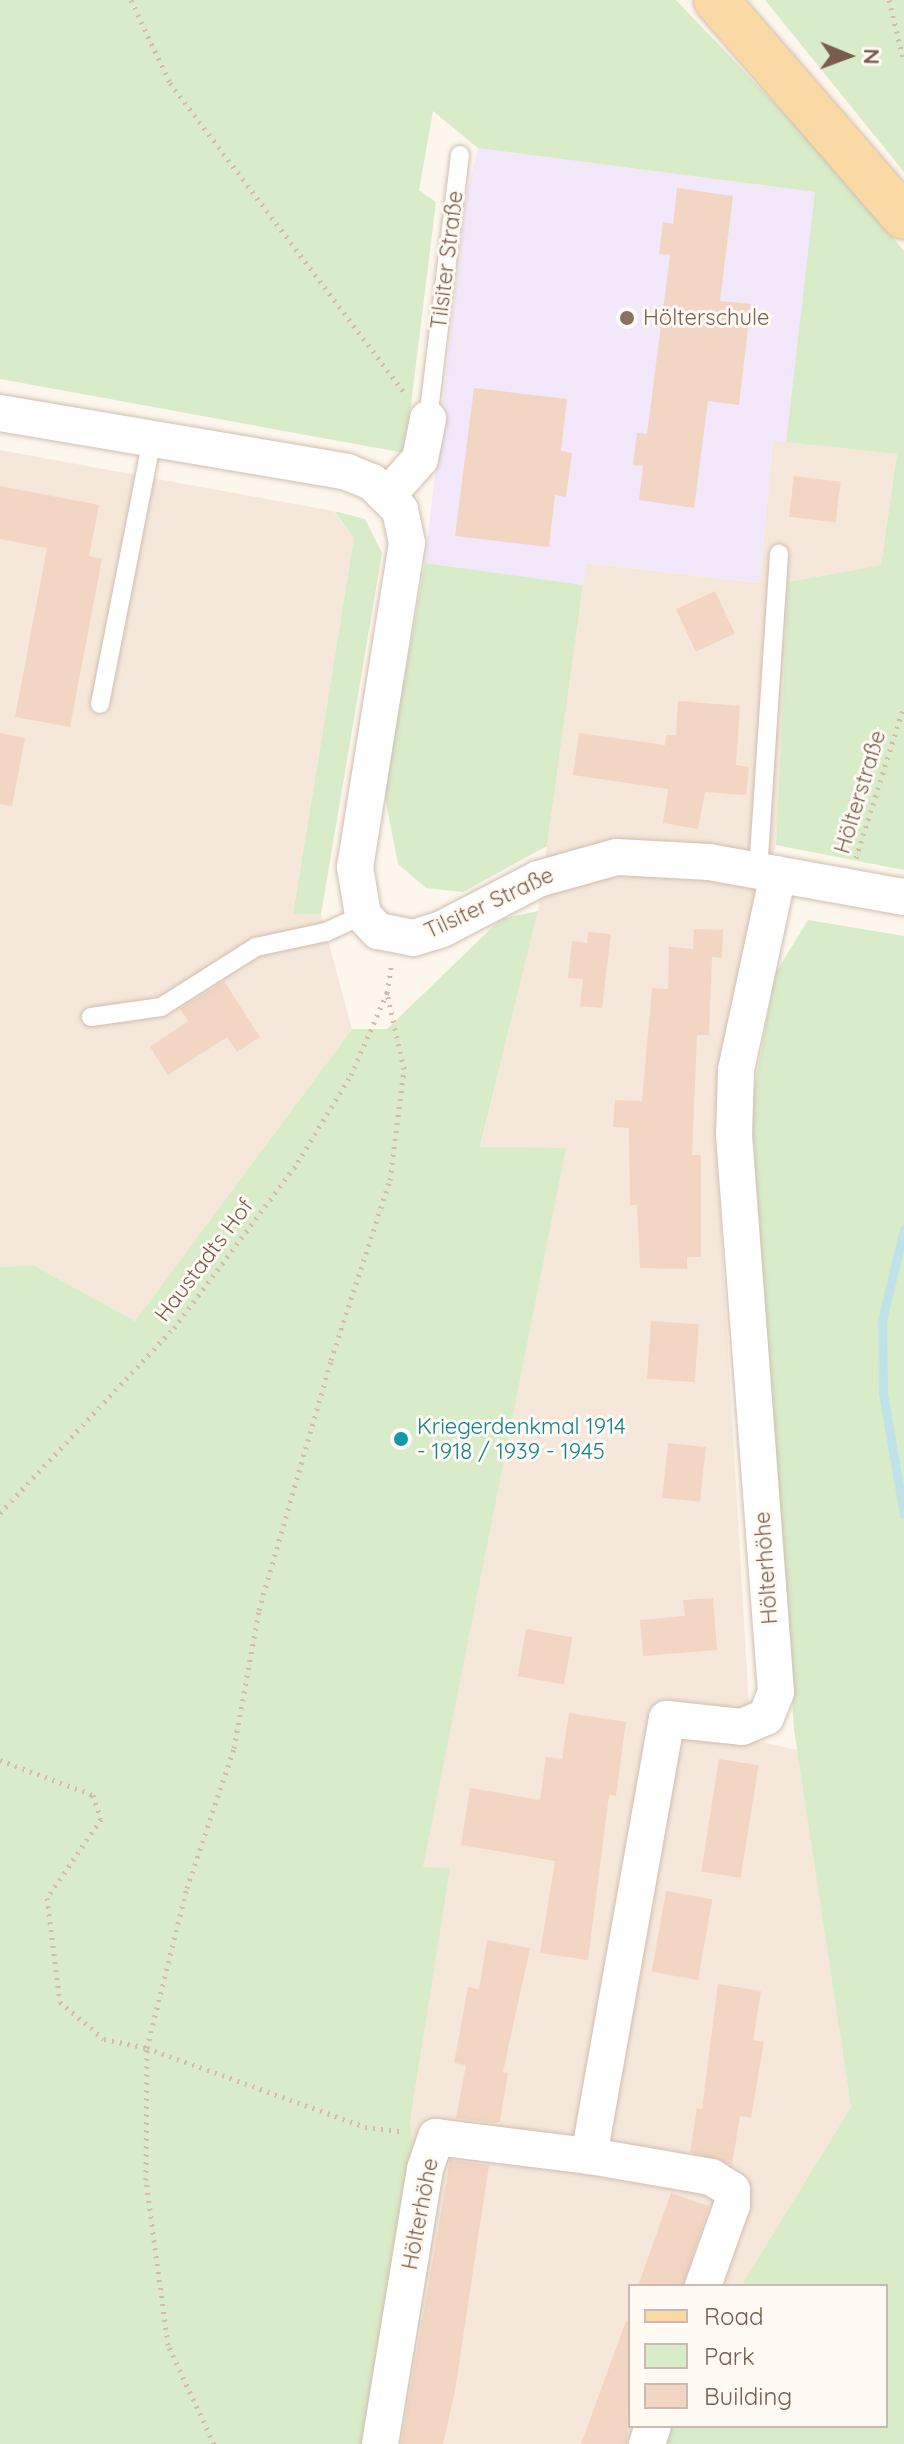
<!DOCTYPE html>
<html>
<head>
<meta charset="utf-8">
<style>
  body { margin:0 }
  #map { position:relative; width:904px; height:2444px; overflow:hidden; background:#fdf6ec; font-family:Quicksand,sans-serif }
  div>[style] { position:absolute }
  [style*='--x'] { left:calc(var(--x)*1px); top:calc(var(--y)*1px); width:calc(var(--w)*1px); rotate:calc(var(--a)*1deg) }
  .residential>* { inset:0; background:#f5e8da }
  .education>* { inset:0; background:#f3e8fa }
  .green>* { inset:0; background:#d8ecc9 }
  .stream>* { height:9px; margin:-4.5px; padding:0 4.5px; transform-origin:4.5px; border-radius:4.5px; background:#bfe3e8 }
  .building>* { inset:0; background:#f3d5c3; transform-origin:0 0 }
  .path>* { height:5px; margin-top:-2.5px; transform-origin:0; background:repeating-linear-gradient(90deg,#d9b8a5 0 2px,transparent 0 8px) }
  .roads { filter:drop-shadow(0 0 2px #d1beb0) drop-shadow(0 0 2px #d1beb0) }
  .service>* { height:18px; margin:-9px; padding:0 9px; transform-origin:9px; border-radius:9px; background:#fff }
  .minor>* { height:36px; margin:-18px; padding:0 18px; transform-origin:18px; border-radius:18px; background:#fff }
  .primary>* { height:44px; margin:-22px; padding:0 22px; transform-origin:22px; border-radius:22px; background:#fbd9a5 }
  .dots>* { width:22px; height:22px; translate:-50% -50%; box-sizing:border-box; border:4px solid #fffaf3; border-radius:50% }
  span { translate:-50% -50%; white-space:nowrap; text-align:center; line-height:1.15; -webkit-text-stroke:6px #fffaf3; paint-order:stroke }
  .street-label { font-size:22px; color:#7a5c4d }
  .education-label { font-size:22px; color:#785e54 }
  .left { translate:0 -50%; text-align:left }
  .culture-label { font-size:22px; color:#0d838f }
  .legend { position:absolute; left:628px; top:2284px; width:260px; height:144px; box-sizing:border-box; background:#fffaf3; border:2px solid #cabbb1; margin:0; padding:10px 14px; list-style:none; font-size:24px; color:#7a5c4d }
  .legend li { display:flex; align-items:center; gap:16px; height:40px }
  .legend b { width:40px; border:2px solid #cabbb1 }
  .north { position:absolute; left:808px; top:16px; width:80px; height:80px; -webkit-text-stroke:6px #fffaf3; paint-order:stroke; rotate:91deg; font-size:22px; font-weight:700; line-height:32px; text-align:center; color:#7a5c4d }
  .north::after { content:''; display:block; margin:auto; width:28px; height:36px; background:#7a5c4d; clip-path:polygon(50% 0,100% 100%,50% 72%,0 100%) }
</style>
</head>
<body>
<div id="map">
  <div class="residential">
    <div style="clip-path:polygon(773px 440px,897px 454px,881px 565px,788px 582px,776px 845px,753px 906px,716px 1144px,751px 1740px,798px 1750px,851px 2107px,741px 2286px,630px 2286px,630px 2426px,665px 2426px,658px 2444px,369px 2444px,415px 2165px,410px 2123px,449px 1868px,422px 1868px,565px 1149px,480px 1148px,538px 911px,586px 563px,760px 583px)"></div>
    <div style="clip-path:polygon(0 450px,333px 511px,354px 538px,293px 913px,321px 914px,352px 1029px,135px 1321px,33px 1265px,0 1267px)"></div>
  </div>
  <div class="education">
    <div style="clip-path:polygon(478px 148px,816px 192px,786px 442px,773px 441px,760px 583px,587px 563px,583px 585px,425px 563px,466px 197px)"></div>
  </div>
  <div class="green">
    <div style="clip-path:polygon(0 0,676px 0,804px 134px,904px 251px,904px 870px,776px 845px,788px 582px,881px 565px,897px 454px,786px 442px,815px 192px,478px 148px,433px 111px,419px 190px,436px 202px,405px 453px,0 379px)"></div>
    <div style="clip-path:polygon(765px 0,904px 0,904px 172px)"></div>
    <div style="clip-path:polygon(334px 511px,365px 519px,382px 553px,321px 914px,293px 914px,354px 538px)"></div>
    <div style="clip-path:polygon(425px 563px,583px 585px,547px 846px,463px 892px,426px 888px,398px 864px,384px 792px)"></div>
    <div style="clip-path:polygon(538px 911px,480px 1147px,566px 1148px,423px 1867px,450px 1868px,410px 2122px,415px 2165px,369px 2444px,0 2444px,0 1267px,33px 1265px,135px 1321px,352px 1029px,387px 1029px,501px 919px)"></div>
    <div style="clip-path:polygon(808px 920px,904px 936px,904px 2444px,658px 2444px,665px 2426px,886px 2426px,886px 2286px,741px 2286px,851px 2107px,794px 1729px,751px 1107px,775px 974px)"></div>
  </div>
  <div class="stream">
    <div style="--x:904;--y:1229;--w:94;--a:103.6"></div>
    <div style="--x:882;--y:1320;--w:73;--a:89.2"></div>
    <div style="--x:883;--y:1393;--w:123;--a:80.2"></div>
  </div>
  <div class="building">
    <div style="clip-path:polygon(677px 188px,733px 196px,720px 301px,751px 304px,739px 405px,708px 401px,694px 508px,639px 500px,643px 466px,633px 465px,637px 433px,647px 434px,670px 255px,659px 254px,663px 222px,673px 224px)"></div>
    <div style="clip-path:polygon(474px 388px,567px 399px,561px 451px,572px 453px,566px 497px,555px 495px,549px 547px,455px 536px)"></div>
    <div style="left:794px;top:476px;width:47px;height:41px;rotate:7deg"></div>
    <div style="clip-path:polygon(0 486px,99px 505px,89px 556px,102px 559px,70px 727px,15px 717px,47px 548px,0 539px)"></div>
    <div style="left:715px;top:591px;width:47px;height:43px;rotate:65deg"></div>
    <div style="clip-path:polygon(678px 701px,740px 706px,736px 765px,749px 767px,746px 795px,705px 792px,698px 829px,663px 823px,668px 789px,573px 775px,579px 733px,665px 745px,666px 735px,676px 735px)"></div>
    <div style="clip-path:polygon(0 733px,25px 738px,12px 806px,0 804px)"></div>
    <div style="clip-path:polygon(694px 929px,723px 930px,722px 958px,712px 957px,709px 1035px,697px 1035px,692px 1155px,701px 1155px,701px 1257px,687px 1257px,687px 1269px,640px 1268px,637px 1205px,630px 1205px,629px 1128px,613px 1127px,615px 1100px,642px 1101px,652px 988px,668px 989px,669px 947px,693px 949px)"></div>
    <div style="clip-path:polygon(588px 932px,611px 934px,602px 1008px,580px 1006px,583px 979px,568px 978px,572px 941px,587px 943px)"></div>
    <div style="clip-path:polygon(224px 981px,260px 1037px,237px 1052px,227px 1037px,168px 1075px,150px 1047px,188px 1021px,180px 1009px)"></div>
    <div style="left:651px;top:1321px;width:48px;height:58px;rotate:4deg"></div>
    <div style="left:668px;top:1443px;width:38px;height:55px;rotate:6deg"></div>
    <div style="clip-path:polygon(713px 1598px,717px 1650px,643px 1656px,640px 1620px,685px 1616px,683px 1600px)"></div>
    <div style="left:526px;top:1629px;width:47px;height:48px;rotate:10deg"></div>
    <div style="clip-path:polygon(569px 1713px,626px 1722px,616px 1796px,609px 1795px,588px 1960px,540px 1953px,555px 1861px,461px 1845px,470px 1788px,540px 1800px,546px 1757px,562px 1759px)"></div>
    <div style="left:719px;top:1759px;width:40px;height:114px;rotate:9deg"></div>
    <div style="left:666px;top:1891px;width:47px;height:82px;rotate:10deg"></div>
    <div style="clip-path:polygon(487px 1940px,530px 1948px,503px 2072px,508px 2073px,500px 2122px,495px 2123px,456px 2118px,466px 2065px,454px 2063px,468px 1987px,479px 1989px)"></div>
    <div style="clip-path:polygon(718px 1984px,761px 1991px,753px 2040px,764px 2042px,751px 2118px,740px 2116px,732px 2165px,690px 2152px,697px 2108px,702px 2109px)"></div>
    <div style="clip-path:polygon(450px 2160px,489px 2165px,455px 2391px,443px 2444px,401px 2444px)"></div>
    <div style="clip-path:polygon(671px 2193px,709px 2206px,683px 2286px,638px 2286px)"></div>
    <div style="clip-path:polygon(626px 2321px,630px 2322px,627px 2444px,581px 2444px)"></div>
  </div>
  <div class="path">
    <div style="--x:131;--y:0;--w:92;--a:64.8"></div>
    <div style="--x:170;--y:83;--w:391;--a:52.9"></div>
    <div style="--x:889;--y:0;--w:64;--a:76.4"></div>
    <div style="--x:856;--y:858;--w:159;--a:-72.5"></div>
    <div style="--x:0;--y:1513;--w:254;--a:-46.8"></div>
    <div style="--x:174;--y:1328;--w:207;--a:-53.2"></div>
    <div style="--x:298;--y:1162;--w:102;--a:-58.7"></div>
    <div style="--x:351;--y:1075;--w:90;--a:-66.3"></div>
    <div style="--x:387;--y:993;--w:26;--a:-81"></div>
    <div style="--x:0;--y:1760;--w:99;--a:20.6"></div>
    <div style="--x:93;--y:1795;--w:25;--a:72"></div>
    <div style="--x:101;--y:1819;--w:96;--a:124.4"></div>
    <div style="--x:47;--y:1898;--w:105;--a:82.9"></div>
    <div style="--x:60;--y:2002;--w:57;--a:40.1"></div>
    <div style="--x:104;--y:2039;--w:44;--a:11.8"></div>
    <div style="--x:147;--y:2048;--w:232;--a:19.9"></div>
    <div style="--x:365;--y:2127;--w:39;--a:7"></div>
    <div style="--x:214;--y:2444;--w:109;--a:-114.9"></div>
    <div style="--x:168;--y:2345;--w:166;--a:-97.6"></div>
    <div style="--x:146;--y:2180;--w:132;--a:-89.6"></div>
    <div style="--x:147;--y:2048;--w:165;--a:-76"></div>
    <div style="--x:187;--y:1888;--w:148;--a:-71.4"></div>
    <div style="--x:234;--y:1748;--w:140;--a:-79.7"></div>
    <div style="--x:259;--y:1610;--w:260;--a:-73.9"></div>
    <div style="--x:331;--y:1360;--w:189;--a:-71.9"></div>
    <div style="--x:390;--y:1180;--w:112;--a:-82.8"></div>
    <div style="--x:404;--y:1069;--w:78;--a:-102.6"></div>
  </div>
  <div class="roads">
    <div class="service">
      <div style="--x:428;--y:419;--w:266;--a:-83.1"></div>
      <div style="--x:100;--y:704;--w:270;--a:-78.9"></div>
      <div style="--x:758;--y:871;--w:318;--a:-86.2"></div>
      <div style="--x:91;--y:1017;--w:71;--a:-8.1"></div>
      <div style="--x:161;--y:1007;--w:112;--a:-32.3"></div>
      <div style="--x:256;--y:947;--w:72;--a:-12.1"></div>
      <div style="--x:326;--y:932;--w:41;--a:-24.7"></div>
    </div>
    <div class="minor">
      <div style="--x:0;--y:413;--w:352;--a:9.6"></div>
      <div style="--x:347;--y:472;--w:27;--a:22"></div>
      <div style="--x:372;--y:482;--w:40;--a:45"></div>
      <div style="--x:400;--y:510;--w:34;--a:78"></div>
      <div style="--x:407;--y:543;--w:328;--a:99.1"></div>
      <div style="--x:355;--y:867;--w:49;--a:80.5"></div>
      <div style="--x:363;--y:915;--w:22;--a:47"></div>
      <div style="--x:378;--y:931;--w:36;--a:11"></div>
      <div style="--x:413;--y:938;--w:30;--a:-17"></div>
      <div style="--x:442;--y:929;--w:108;--a:-27.5"></div>
      <div style="--x:538;--y:879;--w:82;--a:-15.6"></div>
      <div style="--x:617;--y:857;--w:92;--a:3.1"></div>
      <div style="--x:709;--y:862;--w:198;--a:10.2"></div>
      <div style="--x:388;--y:495;--w:48;--a:-48.4"></div>
      <div style="--x:420;--y:459;--w:41;--a:-78.7"></div>
      <div style="--x:703;--y:2286;--w:86;--a:-70.3"></div>
      <div style="--x:732;--y:2205;--w:15;--a:-90"></div>
      <div style="--x:732;--y:2190;--w:25;--a:-148"></div>
      <div style="--x:711;--y:2177;--w:124;--a:-170.2"></div>
      <div style="--x:589;--y:2156;--w:444;--a:-79.9"></div>
      <div style="--x:667;--y:1719;--w:75;--a:6.1"></div>
      <div style="--x:742;--y:1727;--w:26;--a:-23"></div>
      <div style="--x:766;--y:1717;--w:27;--a:-68"></div>
      <div style="--x:776;--y:1692;--w:559;--a:-94.31"></div>
      <div style="--x:734;--y:1135;--w:65;--a:-88.2"></div>
      <div style="--x:736;--y:1070;--w:200;--a:-77.9"></div>
      <div style="--x:380;--y:2444;--w:279;--a:-80.7"></div>
      <div style="--x:425;--y:2169;--w:34;--a:-71"></div>
      <div style="--x:436;--y:2137;--w:154;--a:7.1"></div>
      <div style="--x:647;--y:2444;--w:19;--a:-72"></div>
    </div>
    <div class="primary">
      <div style="--x:716;--y:0;--w:287;--a:49.1"></div>
    </div>
  </div>
  <div class="dots">
    <div style="left:627px;top:318px;background:#8d6e63"></div>
    <div style="left:401px;top:1439px;background:#0f9aa8"></div>
  </div>
  <div class="street-label">
    <span style="left:447px;top:260px;rotate:-83deg">Tilsiter Straße</span>
    <span style="left:860px;top:792px;rotate:-73deg">Hölterstraße</span>
    <span style="left:489px;top:903px;rotate:-25deg">Tilsiter Straße</span>
    <span style="left:204px;top:1260px;rotate:-53deg">Haustadts Hof</span>
    <span style="left:766px;top:1568px;rotate:-94deg">Hölterhöhe</span>
    <span style="left:420px;top:2214px;rotate:-79deg">Hölterhöhe</span>
  </div>
  <div class="education-label">
    <span class="left" style="left:643px;top:318px">Hölterschule</span>
  </div>
  <div class="culture-label">
    <span class="left" style="left:417px;top:1439px">Kriegerdenkmal 1914<br>- 1918 / 1939 - 1945</span>
  </div>
  <ul class="legend">
  <li><b style="height:10px;background:#fbd9a5"></b>Road</li>
  <li><b style="height:22px;background:#d8ecc9"></b>Park</li>
  <li><b style="height:22px;background:#f3d5c3"></b>Building</li>
  </ul>
  <div class="north">N</div>
</div>
</body>
</html>
